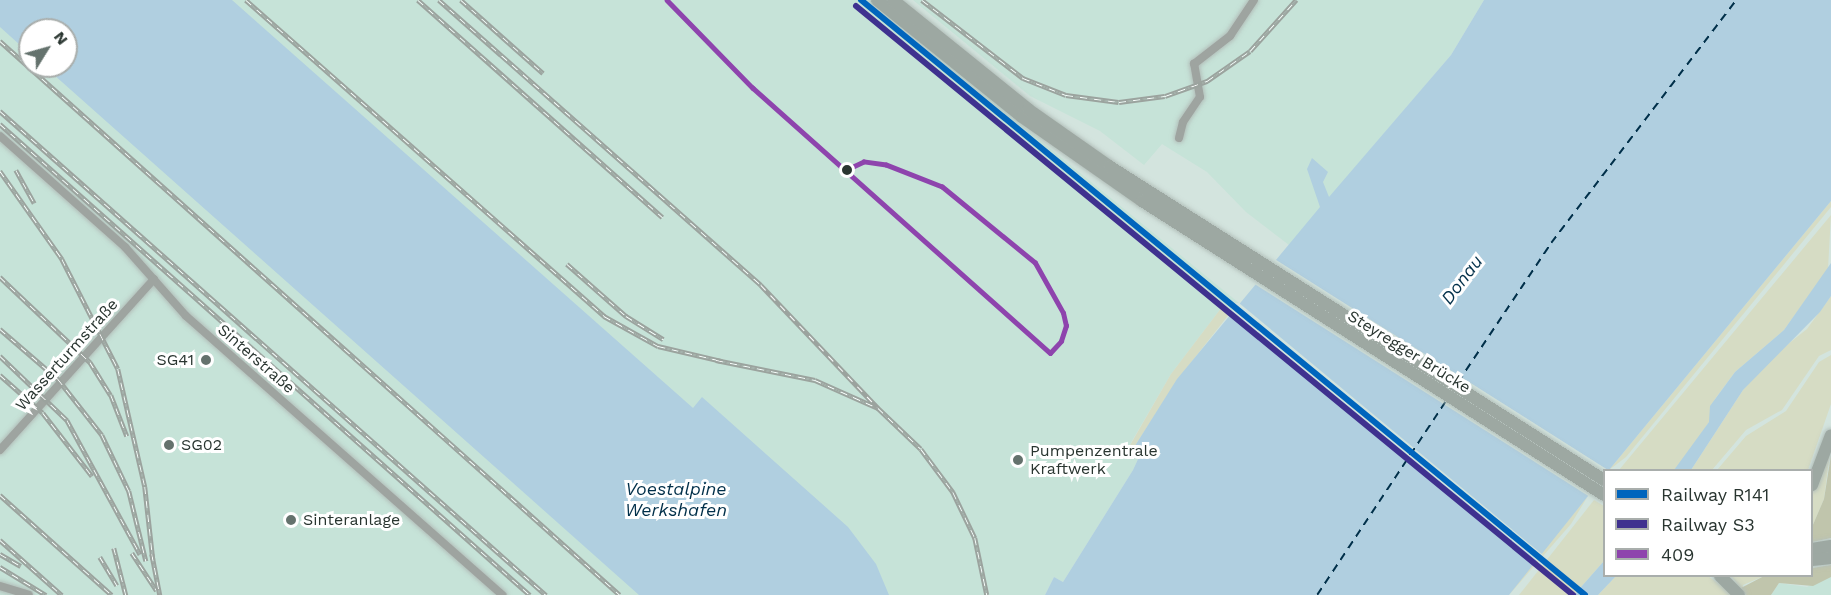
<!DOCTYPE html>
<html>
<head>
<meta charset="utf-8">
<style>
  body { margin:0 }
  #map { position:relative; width:1831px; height:595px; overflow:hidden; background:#d3e4de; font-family:"Work Sans",sans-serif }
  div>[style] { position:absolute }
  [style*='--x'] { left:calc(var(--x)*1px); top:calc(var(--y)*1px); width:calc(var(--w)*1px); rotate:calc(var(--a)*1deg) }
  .built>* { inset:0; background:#c6e3d8 }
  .green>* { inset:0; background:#d6dcc4 }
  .forest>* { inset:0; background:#c0c5ac }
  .water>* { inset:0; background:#b0cfe0 }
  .pier>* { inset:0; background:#d3e4de }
  .ferry>* { height:1.5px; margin-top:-0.75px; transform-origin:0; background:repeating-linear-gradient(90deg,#002f49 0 8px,transparent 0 14px) }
  .roads { filter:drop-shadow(0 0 2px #b3bfba) drop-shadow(0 0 2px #b3bfba) }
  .minor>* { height:8px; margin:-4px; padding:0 4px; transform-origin:4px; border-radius:4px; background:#9ea4a0 }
  .primary>* { height:12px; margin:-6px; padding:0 6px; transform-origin:6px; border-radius:6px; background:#9da8a2 }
  .rail>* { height:4.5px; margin-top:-2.25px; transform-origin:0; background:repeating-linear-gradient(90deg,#fff 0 7px,#9ba39e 0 14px); box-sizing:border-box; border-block:2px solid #9ba39e }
  .bus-1>* { height:4.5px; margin:-2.25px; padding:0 2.25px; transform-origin:2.25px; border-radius:2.25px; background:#8e44ad }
  .rail-1>* { height:6px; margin:-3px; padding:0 3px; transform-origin:3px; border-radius:3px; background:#0065bd }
  .rail-2>* { height:6px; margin:-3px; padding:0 3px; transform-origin:3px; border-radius:3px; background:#3f318f }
  .dots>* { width:16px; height:16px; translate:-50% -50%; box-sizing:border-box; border:3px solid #fff; border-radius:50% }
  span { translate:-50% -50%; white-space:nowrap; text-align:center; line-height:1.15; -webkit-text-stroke:6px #fff; paint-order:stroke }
  .street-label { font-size:16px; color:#293530 }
  .poi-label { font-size:16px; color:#293530 }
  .right { translate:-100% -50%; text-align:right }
  .left { translate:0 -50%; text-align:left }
  .water-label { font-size:18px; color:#002f49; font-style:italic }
  .legend { position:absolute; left:1603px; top:469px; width:210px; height:108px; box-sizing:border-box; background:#fff; border:2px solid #a9aeac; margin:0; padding:8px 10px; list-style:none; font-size:18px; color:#293530 }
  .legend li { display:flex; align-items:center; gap:12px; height:30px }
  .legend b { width:30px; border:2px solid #a9aeac }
  .north { position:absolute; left:18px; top:18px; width:60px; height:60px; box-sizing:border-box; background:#fff; border:2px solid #a9aeac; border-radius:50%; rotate:53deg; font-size:16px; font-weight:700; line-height:24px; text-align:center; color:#293530 }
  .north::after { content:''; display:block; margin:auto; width:21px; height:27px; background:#64726d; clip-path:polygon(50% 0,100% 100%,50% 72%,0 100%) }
</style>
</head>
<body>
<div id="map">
  <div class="built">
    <div style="clip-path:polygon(evenodd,0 0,869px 0,1239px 303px,1230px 313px,1222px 307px,1171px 374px,1129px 446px,1139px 457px,1133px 470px,1063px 582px,1054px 577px,1045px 595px,0 595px,0 0,30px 30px,66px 30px,66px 66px,30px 66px,30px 30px)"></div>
    <div style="clip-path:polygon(913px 0,1484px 0,1451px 55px,1289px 245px,1246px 212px,1207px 172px,1162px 144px,1144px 165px,1100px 131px,1030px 96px)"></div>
    <div style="clip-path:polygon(1828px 576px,1831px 577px,1831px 595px,1771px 595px,1779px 583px,1807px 587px)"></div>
  </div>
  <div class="green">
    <div style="clip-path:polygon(1831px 201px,1831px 207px,1626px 457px,1609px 470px)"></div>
    <div style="clip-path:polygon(1831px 215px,1828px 269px,1784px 330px,1735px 372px,1715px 399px,1709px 422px,1686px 457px,1674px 470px,1619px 470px)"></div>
    <div style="clip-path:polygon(1831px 296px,1831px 350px,1819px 356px,1782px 410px,1746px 430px,1712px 470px,1691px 470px,1743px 390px,1773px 356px,1807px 329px)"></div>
    <div style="clip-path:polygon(1222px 307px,1230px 313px,1178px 379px,1133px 449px,1129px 447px,1171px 374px)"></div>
    <div style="clip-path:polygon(1831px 355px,1831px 404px,1808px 470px,1717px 470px,1746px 436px,1786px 411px,1819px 362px)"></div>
    <div style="clip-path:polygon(1831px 445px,1824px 499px,1812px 527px,1812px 492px)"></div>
    <div style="clip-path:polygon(1588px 496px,1571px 524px,1509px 595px,1535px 560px)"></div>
    <div style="clip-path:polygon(1594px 500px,1604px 506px,1604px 561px,1574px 595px,1519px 595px)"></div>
    <div style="clip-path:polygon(1616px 576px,1708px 576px,1734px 595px,1598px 595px)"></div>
    <div style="clip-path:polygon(1731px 576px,1764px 576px,1743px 585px,1743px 591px)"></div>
  </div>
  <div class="forest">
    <div style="clip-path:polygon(1831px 455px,1831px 538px,1812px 542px,1812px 527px,1824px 499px)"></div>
    <div style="clip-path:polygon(1831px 565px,1831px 577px,1813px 586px,1779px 583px,1771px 595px,1746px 595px,1741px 588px,1764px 576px,1812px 576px,1812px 568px)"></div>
  </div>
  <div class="water">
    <div style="clip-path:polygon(0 0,232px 0,693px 408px,702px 397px,848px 527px,876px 564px,889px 595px,639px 595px,44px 66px,66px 66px,66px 30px,30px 30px,30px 54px,0 27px)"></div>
    <div style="clip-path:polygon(1484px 0,1831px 0,1831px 201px,1609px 470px,1604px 470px,1604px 476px,1509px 595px,1045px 595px,1054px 577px,1063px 582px,1133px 470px,1139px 457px,1133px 449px,1177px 379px,1320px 207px,1307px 169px,1312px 158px,1328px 172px,1323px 182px,1329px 197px,1451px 55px)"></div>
    <div style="clip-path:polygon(1831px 263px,1831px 296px,1820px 312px,1743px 390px,1691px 470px,1674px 470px,1709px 422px,1710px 406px,1735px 372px,1784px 330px)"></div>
    <div style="clip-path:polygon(1604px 561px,1604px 576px,1616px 576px,1598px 595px,1574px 595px)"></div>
  </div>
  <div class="pier">
    <div style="clip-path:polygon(1273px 258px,1608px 470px,1604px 480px,1590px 497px,1253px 283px)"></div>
    <div style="clip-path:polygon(1235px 303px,1239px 303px,1543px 555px,1537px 561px,1232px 311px)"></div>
  </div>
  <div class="ferry">
    <div style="--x:1458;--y:382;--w:167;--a:-56.2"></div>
    <div style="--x:1551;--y:243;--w:305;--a:-52.7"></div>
    <div style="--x:1317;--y:595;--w:233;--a:-56.4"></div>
  </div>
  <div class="roads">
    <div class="minor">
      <div style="--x:0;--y:136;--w:167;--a:41.6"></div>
      <div style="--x:125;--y:247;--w:92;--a:48.5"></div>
      <div style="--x:186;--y:316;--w:422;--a:41.4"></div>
      <div style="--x:1179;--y:138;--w:16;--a:-76"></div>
      <div style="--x:1183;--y:122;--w:30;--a:-56"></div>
      <div style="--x:1200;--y:97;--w:34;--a:-100"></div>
      <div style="--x:1194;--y:64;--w:46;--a:-37.9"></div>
      <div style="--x:1230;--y:36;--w:43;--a:-56.3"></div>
      <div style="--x:0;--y:450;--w:230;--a:-48"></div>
      <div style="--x:0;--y:586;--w:30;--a:17"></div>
    </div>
    <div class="primary">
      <div style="--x:877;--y:0;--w:186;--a:38.9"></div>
      <div style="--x:1022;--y:117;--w:146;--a:35"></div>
      <div style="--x:1142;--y:201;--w:548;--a:32.47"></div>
      <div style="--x:893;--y:0;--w:174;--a:38.9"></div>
      <div style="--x:1028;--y:109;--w:99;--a:35.1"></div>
      <div style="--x:1109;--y:166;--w:586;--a:32.39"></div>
      <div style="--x:1812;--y:485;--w:53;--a:-69.2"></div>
      <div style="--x:1812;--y:549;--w:19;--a:-9"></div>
      <div style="--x:1812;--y:560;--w:19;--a:-6"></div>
      <div style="--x:1720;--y:576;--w:27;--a:45"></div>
    </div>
  </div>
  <div class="rail">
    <div style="--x:246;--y:0;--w:478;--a:41.4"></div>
    <div style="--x:604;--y:316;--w:62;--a:29.1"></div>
    <div style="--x:658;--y:346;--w:66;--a:13.2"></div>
    <div style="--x:418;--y:0;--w:327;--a:41.6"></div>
    <div style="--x:439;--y:0;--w:430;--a:41.5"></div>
    <div style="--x:761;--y:285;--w:170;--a:46.4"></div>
    <div style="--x:461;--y:0;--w:110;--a:41.7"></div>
    <div style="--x:922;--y:0;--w:128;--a:37.7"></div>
    <div style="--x:1023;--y:78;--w:46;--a:21.6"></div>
    <div style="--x:1066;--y:95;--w:53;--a:7.5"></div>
    <div style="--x:1119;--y:102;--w:46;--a:-7.4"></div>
    <div style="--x:1165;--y:96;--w:45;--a:-19.7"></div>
    <div style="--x:1207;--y:81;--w:52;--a:-34.9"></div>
    <div style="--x:1250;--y:51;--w:69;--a:-48"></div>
    <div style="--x:0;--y:41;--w:831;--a:41.78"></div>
    <div style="--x:0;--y:111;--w:730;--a:41.56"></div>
    <div style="--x:0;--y:124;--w:709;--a:41.63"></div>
    <div style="--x:16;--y:170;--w:38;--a:61"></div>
    <div style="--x:0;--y:171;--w:108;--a:54.8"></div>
    <div style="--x:62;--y:259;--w:123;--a:63"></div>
    <div style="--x:118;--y:369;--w:121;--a:77.1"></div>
    <div style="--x:145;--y:487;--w:73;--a:83.7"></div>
    <div style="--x:567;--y:264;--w:79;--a:41.4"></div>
    <div style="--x:626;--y:316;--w:44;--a:31.9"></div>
    <div style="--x:0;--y:277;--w:124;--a:43.4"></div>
    <div style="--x:90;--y:362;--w:39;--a:58"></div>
    <div style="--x:111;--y:395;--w:44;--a:68.7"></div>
    <div style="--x:0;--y:329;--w:77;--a:40.8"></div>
    <div style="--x:58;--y:379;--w:71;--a:51.8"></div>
    <div style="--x:102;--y:435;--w:62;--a:64.3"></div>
    <div style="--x:129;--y:491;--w:72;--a:76.3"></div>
    <div style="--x:0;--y:356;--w:93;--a:43.7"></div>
    <div style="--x:67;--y:420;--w:153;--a:61.4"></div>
    <div style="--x:716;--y:360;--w:101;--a:11.4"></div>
    <div style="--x:815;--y:380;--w:69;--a:24"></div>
    <div style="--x:878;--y:408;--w:59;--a:43.6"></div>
    <div style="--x:921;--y:449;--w:54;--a:53.3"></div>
    <div style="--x:953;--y:492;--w:51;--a:64.4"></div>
    <div style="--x:975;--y:538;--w:58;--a:78.1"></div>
    <div style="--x:0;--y:375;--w:57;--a:41.5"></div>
    <div style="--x:43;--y:413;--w:80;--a:52.1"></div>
    <div style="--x:0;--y:495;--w:150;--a:41.8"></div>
    <div style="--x:0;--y:540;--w:83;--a:41.6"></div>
    <div style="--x:114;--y:548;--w:49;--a:75.7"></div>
    <div style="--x:132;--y:553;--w:45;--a:56.7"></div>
    <div style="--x:0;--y:554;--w:24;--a:30"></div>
    <div style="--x:152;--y:554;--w:42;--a:79"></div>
    <div style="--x:100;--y:557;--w:33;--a:59"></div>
    <div style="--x:0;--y:567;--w:54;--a:31.3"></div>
  </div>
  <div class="bus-1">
    <div style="--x:667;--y:0;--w:123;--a:45.7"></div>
    <div style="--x:753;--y:88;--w:398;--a:41.7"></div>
    <div style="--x:1050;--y:353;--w:16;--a:-47"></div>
    <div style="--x:1061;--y:341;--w:16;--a:-72"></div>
    <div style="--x:1066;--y:326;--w:13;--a:-103"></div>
    <div style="--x:1063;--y:313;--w:57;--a:-119.2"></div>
    <div style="--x:1035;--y:263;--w:120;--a:-140.7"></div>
    <div style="--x:942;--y:187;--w:60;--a:-158.6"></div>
    <div style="--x:886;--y:165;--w:22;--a:-172"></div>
    <div style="--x:864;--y:162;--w:19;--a:155"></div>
  </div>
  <div class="rail-1">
    <div style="--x:861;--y:0;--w:937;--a:39.41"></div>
  </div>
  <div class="rail-2">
    <div style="--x:856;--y:6;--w:928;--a:39.4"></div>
  </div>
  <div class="dots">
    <div style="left:847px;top:170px;background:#293530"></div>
    <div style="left:206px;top:360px;background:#64726d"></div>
    <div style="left:169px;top:445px;background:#64726d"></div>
    <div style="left:1018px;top:460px;background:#64726d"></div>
    <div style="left:291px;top:520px;background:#64726d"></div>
  </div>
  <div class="street-label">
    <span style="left:1409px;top:352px;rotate:32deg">Steyregger Brücke</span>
    <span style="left:67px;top:355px;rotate:-48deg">Wasserturmstraße</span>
    <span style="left:256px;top:359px;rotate:41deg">Sinterstraße</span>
  </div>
  <div class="poi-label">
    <span class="right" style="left:194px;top:360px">SG41</span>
    <span class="left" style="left:181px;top:445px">SG02</span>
    <span class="left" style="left:1030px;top:460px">Pumpenzentrale<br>Kraftwerk</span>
    <span class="left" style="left:303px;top:520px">Sinteranlage</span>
  </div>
  <div class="water-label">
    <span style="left:1462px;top:280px;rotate:-53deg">Donau</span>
    <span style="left:676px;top:500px">Voestalpine<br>Werkshafen</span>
  </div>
  <ul class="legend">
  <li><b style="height:8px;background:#0065bd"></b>Railway R141</li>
  <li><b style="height:8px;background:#3f318f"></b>Railway S3</li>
  <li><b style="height:8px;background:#8e44ad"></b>409</li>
  </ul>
  <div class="north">N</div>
</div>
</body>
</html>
